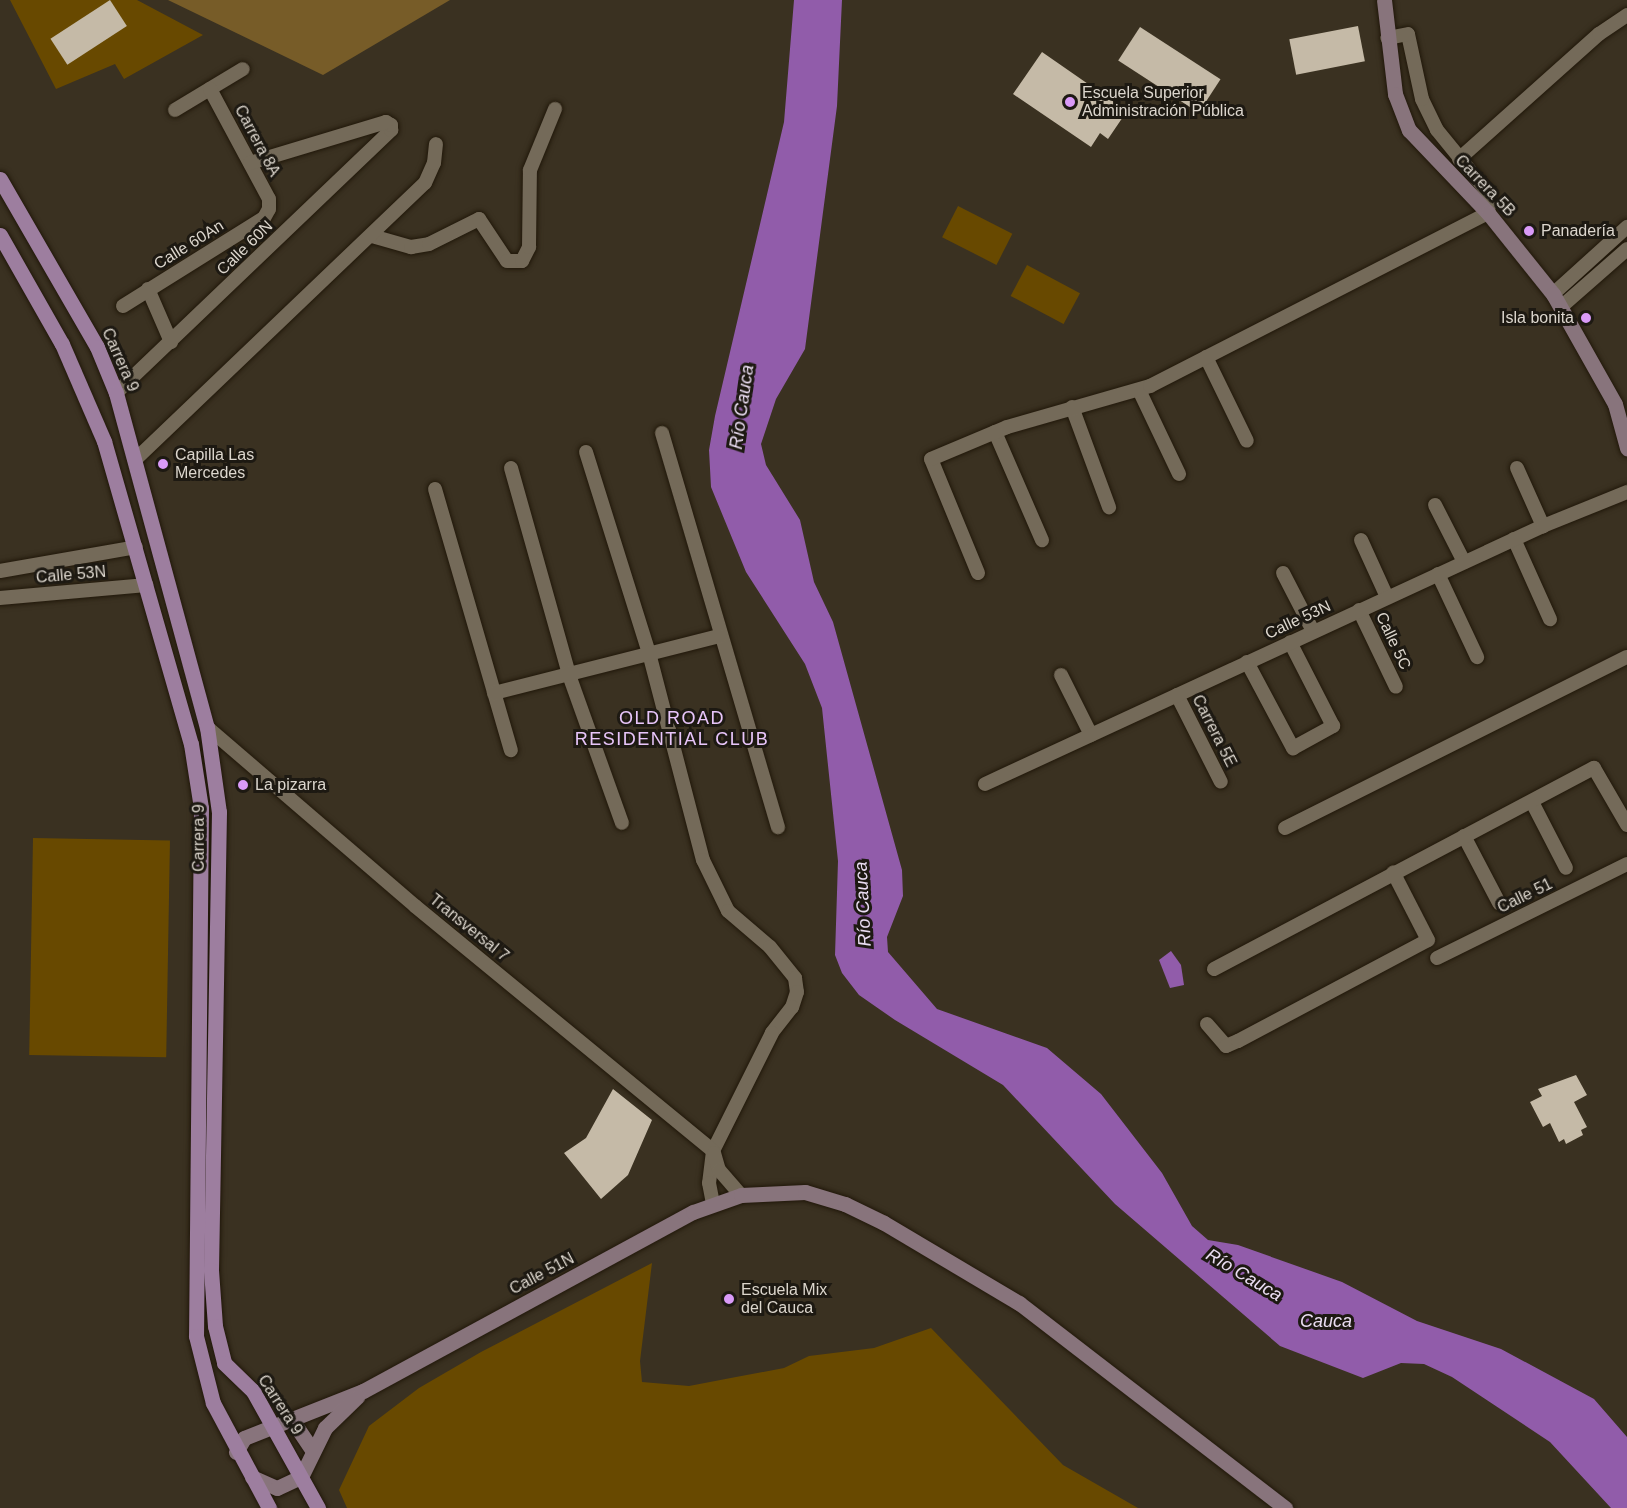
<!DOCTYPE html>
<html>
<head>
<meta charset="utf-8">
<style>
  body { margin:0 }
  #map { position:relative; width:1627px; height:1508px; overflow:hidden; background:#3a3121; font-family:Arial,sans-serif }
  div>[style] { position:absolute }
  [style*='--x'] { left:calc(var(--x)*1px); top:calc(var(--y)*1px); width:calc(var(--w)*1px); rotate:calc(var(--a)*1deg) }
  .green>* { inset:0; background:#684900; transform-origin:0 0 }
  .forest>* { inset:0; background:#775c28 }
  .water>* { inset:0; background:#915caa }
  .building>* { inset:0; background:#c5baa7; transform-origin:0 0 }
  .roads { filter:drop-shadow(0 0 2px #21180a) drop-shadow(0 0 2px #21180a) }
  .street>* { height:14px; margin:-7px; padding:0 7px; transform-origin:7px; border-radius:7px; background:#746a59 }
  .secondary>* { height:15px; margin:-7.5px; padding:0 7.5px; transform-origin:7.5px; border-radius:7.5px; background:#88747c }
  .primary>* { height:15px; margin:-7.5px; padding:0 7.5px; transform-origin:7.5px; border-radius:7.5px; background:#9d7e9f }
  .dots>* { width:16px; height:16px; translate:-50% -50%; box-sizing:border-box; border:3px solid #1d1912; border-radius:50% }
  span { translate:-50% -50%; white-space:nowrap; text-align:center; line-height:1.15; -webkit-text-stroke:6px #1d1912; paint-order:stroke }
  .poi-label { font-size:16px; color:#dcd6cd }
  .left { translate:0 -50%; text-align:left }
  .right { translate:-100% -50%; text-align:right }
  .street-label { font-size:16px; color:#dcd6cd }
  .water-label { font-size:18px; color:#eaddf2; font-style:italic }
  .neighbourhood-label { font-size:18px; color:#e8c5fa; letter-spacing:1.5px }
</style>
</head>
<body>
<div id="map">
  <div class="green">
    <div style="clip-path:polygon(10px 0,137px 0,203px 35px,124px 79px,115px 64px,56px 89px)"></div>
    <div style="left:958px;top:206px;width:61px;height:35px;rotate:27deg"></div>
    <div style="left:1027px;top:265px;width:60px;height:35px;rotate:28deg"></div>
    <div style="left:33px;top:838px;width:137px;height:217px;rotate:1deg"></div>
    <div style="clip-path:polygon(652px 1263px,640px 1361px,642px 1382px,689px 1386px,736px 1377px,784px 1368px,809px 1356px,874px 1348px,931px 1328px,1063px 1465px,1138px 1508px,347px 1508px,339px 1490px,369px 1426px,419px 1388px,481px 1352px)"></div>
  </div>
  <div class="forest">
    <div style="clip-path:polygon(168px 0,450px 0,323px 75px)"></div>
  </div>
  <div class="water">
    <div style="clip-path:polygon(794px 0,842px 0,837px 106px,805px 349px,776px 399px,761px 444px,766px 465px,800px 520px,814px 582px,833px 622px,902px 870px,903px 896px,887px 937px,888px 952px,937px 1009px,1047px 1048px,1101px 1094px,1162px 1173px,1192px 1226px,1208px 1240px,1238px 1245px,1342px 1282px,1417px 1321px,1501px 1349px,1594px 1399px,1627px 1437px,1627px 1508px,1611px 1508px,1550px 1442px,1452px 1377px,1424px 1364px,1401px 1363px,1363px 1378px,1280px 1346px,1115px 1204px,1003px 1085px,895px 1020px,859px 995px,842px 973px,835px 955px,838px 861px,822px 708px,805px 664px,746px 572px,711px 487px,709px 450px,715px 416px,784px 122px)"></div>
    <div style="clip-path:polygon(1171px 951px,1181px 965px,1184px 985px,1170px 988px,1159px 960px)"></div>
  </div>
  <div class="building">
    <div style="left:110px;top:0;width:31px;height:71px;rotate:57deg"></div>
    <div style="left:1358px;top:26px;width:36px;height:70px;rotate:79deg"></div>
    <div style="left:1140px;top:27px;width:96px;height:40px;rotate:33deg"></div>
    <div style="clip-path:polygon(1042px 52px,1127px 111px,1108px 139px,1100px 133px,1091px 147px,1013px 94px)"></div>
    <div style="clip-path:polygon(1576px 1075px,1587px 1095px,1574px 1102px,1587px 1127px,1581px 1130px,1583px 1135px,1566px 1144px,1564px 1139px,1559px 1142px,1550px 1123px,1543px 1127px,1530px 1102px,1542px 1096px,1538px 1089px)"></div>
    <div style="clip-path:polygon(613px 1089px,652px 1120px,628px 1175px,601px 1199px,564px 1153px,586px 1138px)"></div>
  </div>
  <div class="roads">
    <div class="street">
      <div style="--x:175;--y:110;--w:79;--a:-31.1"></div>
      <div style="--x:1459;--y:159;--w:188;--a:-41.8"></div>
      <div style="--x:1599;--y:34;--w:34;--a:-34"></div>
      <div style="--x:372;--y:236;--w:41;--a:15.8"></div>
      <div style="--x:411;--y:247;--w:18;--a:-9"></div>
      <div style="--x:429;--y:244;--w:56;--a:-26.6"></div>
      <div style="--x:479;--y:219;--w:50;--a:56.3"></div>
      <div style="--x:507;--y:261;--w:15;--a:0"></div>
      <div style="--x:522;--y:261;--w:16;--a:-63"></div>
      <div style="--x:529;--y:247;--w:77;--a:-89.3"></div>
      <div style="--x:530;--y:170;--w:66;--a:-67.7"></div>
      <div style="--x:148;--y:289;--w:58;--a:66.5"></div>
      <div style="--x:1553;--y:294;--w:100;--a:-42.2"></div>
      <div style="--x:123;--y:306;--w:166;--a:-32"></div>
      <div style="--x:264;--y:218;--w:10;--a:-61"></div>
      <div style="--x:269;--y:209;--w:10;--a:-90"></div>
      <div style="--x:269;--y:199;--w:125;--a:-118.2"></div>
      <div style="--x:1561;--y:307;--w:88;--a:-41.3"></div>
      <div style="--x:1206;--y:357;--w:93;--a:64"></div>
      <div style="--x:1139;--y:390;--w:93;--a:64.5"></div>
      <div style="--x:116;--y:393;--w:381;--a:-43.7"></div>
      <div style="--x:391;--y:130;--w:5;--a:-90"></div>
      <div style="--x:391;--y:125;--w:6;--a:-149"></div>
      <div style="--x:386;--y:122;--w:142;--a:163.2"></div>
      <div style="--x:1072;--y:407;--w:107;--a:69.7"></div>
      <div style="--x:995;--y:432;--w:118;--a:66.5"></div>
      <div style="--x:662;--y:433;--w:411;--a:73.6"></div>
      <div style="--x:586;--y:452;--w:211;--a:72.6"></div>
      <div style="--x:649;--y:653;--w:214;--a:75.4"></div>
      <div style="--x:703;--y:860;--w:57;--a:63.9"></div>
      <div style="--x:728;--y:911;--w:55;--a:40.6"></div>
      <div style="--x:770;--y:947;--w:40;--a:51"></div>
      <div style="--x:795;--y:978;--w:14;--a:82"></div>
      <div style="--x:797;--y:992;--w:16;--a:108"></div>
      <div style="--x:792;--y:1007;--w:33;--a:128"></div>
      <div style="--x:772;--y:1033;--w:132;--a:116.6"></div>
      <div style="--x:713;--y:1151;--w:32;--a:97"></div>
      <div style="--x:709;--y:1183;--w:21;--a:79"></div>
      <div style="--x:137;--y:458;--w:398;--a:-43.7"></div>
      <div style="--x:425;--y:183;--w:22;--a:-66"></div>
      <div style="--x:434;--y:163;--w:19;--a:-84"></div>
      <div style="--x:511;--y:468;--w:215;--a:74.3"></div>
      <div style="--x:569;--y:675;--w:157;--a:70.3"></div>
      <div style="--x:1517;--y:468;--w:64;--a:65.9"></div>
      <div style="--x:435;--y:489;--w:272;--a:73.8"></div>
      <div style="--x:1435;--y:505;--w:64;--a:63"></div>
      <div style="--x:1514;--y:539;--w:88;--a:65.8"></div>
      <div style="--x:1361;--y:540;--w:63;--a:65.5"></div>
      <div style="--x:0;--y:571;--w:138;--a:-10"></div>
      <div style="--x:978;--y:573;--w:123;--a:-112.4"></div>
      <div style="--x:931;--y:459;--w:82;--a:-22.8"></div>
      <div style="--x:1007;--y:427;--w:149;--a:-16"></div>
      <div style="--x:1150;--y:386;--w:380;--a:-27.1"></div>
      <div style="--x:1488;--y:213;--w:18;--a:-84"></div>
      <div style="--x:1490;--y:195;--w:84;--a:-129.2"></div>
      <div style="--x:1437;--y:130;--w:34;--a:-116"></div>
      <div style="--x:1422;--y:99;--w:66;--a:-102.2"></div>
      <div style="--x:1408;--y:34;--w:21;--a:169"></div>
      <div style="--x:1283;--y:573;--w:65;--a:62.7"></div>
      <div style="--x:1438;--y:574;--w:92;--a:64.8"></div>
      <div style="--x:0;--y:598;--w:147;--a:-5.1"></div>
      <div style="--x:1359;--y:610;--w:85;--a:64.3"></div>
      <div style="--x:1247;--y:662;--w:98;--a:61.9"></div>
      <div style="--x:1293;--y:748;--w:46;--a:-28.8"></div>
      <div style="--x:1333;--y:726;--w:94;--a:-117.1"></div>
      <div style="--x:1061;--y:675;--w:67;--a:63.4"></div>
      <div style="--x:494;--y:693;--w:233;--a:-14.2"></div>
      <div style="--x:1177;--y:695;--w:97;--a:63.2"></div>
      <div style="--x:207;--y:727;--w:274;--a:40.7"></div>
      <div style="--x:415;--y:906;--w:386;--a:39.4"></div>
      <div style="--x:985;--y:784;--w:615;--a:-24.81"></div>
      <div style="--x:1543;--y:526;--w:91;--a:-22"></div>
      <div style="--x:1532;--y:802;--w:74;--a:62.7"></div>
      <div style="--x:1285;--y:828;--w:382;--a:-26.6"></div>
      <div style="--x:1464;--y:836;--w:76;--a:62.4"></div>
      <div style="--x:1437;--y:958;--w:212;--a:-26.3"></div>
      <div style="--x:1214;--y:969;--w:430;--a:-27.9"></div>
      <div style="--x:1594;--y:768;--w:66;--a:59.9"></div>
      <div style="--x:1207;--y:1024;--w:29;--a:49"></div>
      <div style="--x:1226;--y:1046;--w:13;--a:-23"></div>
      <div style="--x:1238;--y:1041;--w:215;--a:-28"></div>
      <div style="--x:1428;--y:940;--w:76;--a:-117.2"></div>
      <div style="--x:714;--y:1153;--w:18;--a:74"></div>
      <div style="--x:719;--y:1170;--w:33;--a:49"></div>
    </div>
    <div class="secondary">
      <div style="--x:1384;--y:0;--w:95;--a:83.3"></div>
      <div style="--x:1395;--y:94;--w:39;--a:69"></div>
      <div style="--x:1409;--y:130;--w:115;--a:46.4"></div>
      <div style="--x:1488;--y:213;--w:104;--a:51.3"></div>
      <div style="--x:1553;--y:294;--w:126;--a:60.6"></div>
      <div style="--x:1615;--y:404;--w:46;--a:74.7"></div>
      <div style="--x:292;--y:1420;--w:34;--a:56"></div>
      <div style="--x:236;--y:1452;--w:16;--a:-60"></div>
      <div style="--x:244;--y:1438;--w:128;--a:-21.6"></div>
      <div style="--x:363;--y:1391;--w:375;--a:-28.5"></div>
      <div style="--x:693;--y:1212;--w:51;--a:-19.5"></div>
      <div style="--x:741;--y:1195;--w:64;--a:-2.7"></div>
      <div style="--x:805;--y:1192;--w:42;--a:16.7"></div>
      <div style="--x:845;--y:1204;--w:43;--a:26"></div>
      <div style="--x:884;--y:1223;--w:157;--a:30.7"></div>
      <div style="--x:1019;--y:1303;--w:336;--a:37.6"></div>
      <div style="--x:252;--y:1477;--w:27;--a:24"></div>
      <div style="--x:277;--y:1488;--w:26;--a:-25"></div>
      <div style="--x:301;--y:1477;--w:55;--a:-63.9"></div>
      <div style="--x:325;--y:1428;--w:45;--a:-44.1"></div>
    </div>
    <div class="primary">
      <div style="--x:0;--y:179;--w:194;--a:60"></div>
      <div style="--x:97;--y:347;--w:50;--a:67.6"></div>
      <div style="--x:116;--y:393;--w:346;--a:74.8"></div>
      <div style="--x:207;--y:727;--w:86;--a:82"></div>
      <div style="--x:219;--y:812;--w:458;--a:91"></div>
      <div style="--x:211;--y:1270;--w:56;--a:85.9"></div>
      <div style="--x:215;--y:1326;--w:38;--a:76"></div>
      <div style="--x:224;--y:1363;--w:40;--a:44"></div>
      <div style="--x:253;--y:1391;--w:134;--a:60.9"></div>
      <div style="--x:0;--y:235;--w:125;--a:60.4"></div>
      <div style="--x:62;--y:344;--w:106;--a:66.6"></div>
      <div style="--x:104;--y:441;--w:315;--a:74"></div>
      <div style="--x:191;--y:744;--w:65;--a:81.1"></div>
      <div style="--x:201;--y:808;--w:528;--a:90.54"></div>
      <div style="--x:196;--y:1336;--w:69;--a:75.8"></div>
      <div style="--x:213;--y:1403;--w:119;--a:61.9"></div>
    </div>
  </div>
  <div class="dots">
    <div style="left:1070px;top:102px;background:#d99af7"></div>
    <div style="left:1529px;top:231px;background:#d99af7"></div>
    <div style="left:1586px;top:318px;background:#d99af7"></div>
    <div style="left:163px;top:464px;background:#d99af7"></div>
    <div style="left:243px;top:785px;background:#d99af7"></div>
    <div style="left:729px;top:1299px;background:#d99af7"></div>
  </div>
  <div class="poi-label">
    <span class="left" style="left:1082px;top:102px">Escuela Superior<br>Administración Pública</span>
    <span class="left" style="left:1541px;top:231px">Panadería</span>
    <span class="right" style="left:1574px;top:318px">Isla bonita</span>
    <span class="left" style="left:175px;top:464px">Capilla Las<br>Mercedes</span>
    <span class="left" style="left:255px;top:785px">La pizarra</span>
    <span class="left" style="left:741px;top:1299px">Escuela Mix<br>del Cauca</span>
  </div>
  <div class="street-label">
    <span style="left:257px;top:141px;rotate:62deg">Carrera 8A</span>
    <span style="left:1485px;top:186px;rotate:46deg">Carrera 5B</span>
    <span style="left:189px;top:245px;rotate:-32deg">Calle 60An</span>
    <span style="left:245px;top:248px;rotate:-44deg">Calle 60N</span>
    <span style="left:120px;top:360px;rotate:66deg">Carrera 9</span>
    <span style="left:71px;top:575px;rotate:-5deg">Calle 53N</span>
    <span style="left:1298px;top:620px;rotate:-25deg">Calle 53N</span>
    <span style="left:1393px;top:641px;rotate:65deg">Calle 5C</span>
    <span style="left:1214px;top:731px;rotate:63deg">Carrera 5E</span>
    <span style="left:199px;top:838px;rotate:-90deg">Carrera 9</span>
    <span style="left:1525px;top:896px;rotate:-26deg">Calle 51</span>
    <span style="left:469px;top:928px;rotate:39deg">Transversal 7</span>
    <span style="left:542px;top:1274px;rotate:-28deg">Calle 51N</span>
    <span style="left:280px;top:1405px;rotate:57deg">Carrera 9</span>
  </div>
  <div class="water-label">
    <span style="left:742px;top:407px;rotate:-82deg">Río Cauca</span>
    <span style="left:863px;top:904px;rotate:-93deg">Río Cauca</span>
    <span style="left:1244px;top:1275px;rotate:31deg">Río Cauca</span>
    <span style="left:1326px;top:1321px">Cauca</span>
  </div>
  <div class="neighbourhood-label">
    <span style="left:672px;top:729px">OLD ROAD<br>RESIDENTIAL CLUB</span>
  </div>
</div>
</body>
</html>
